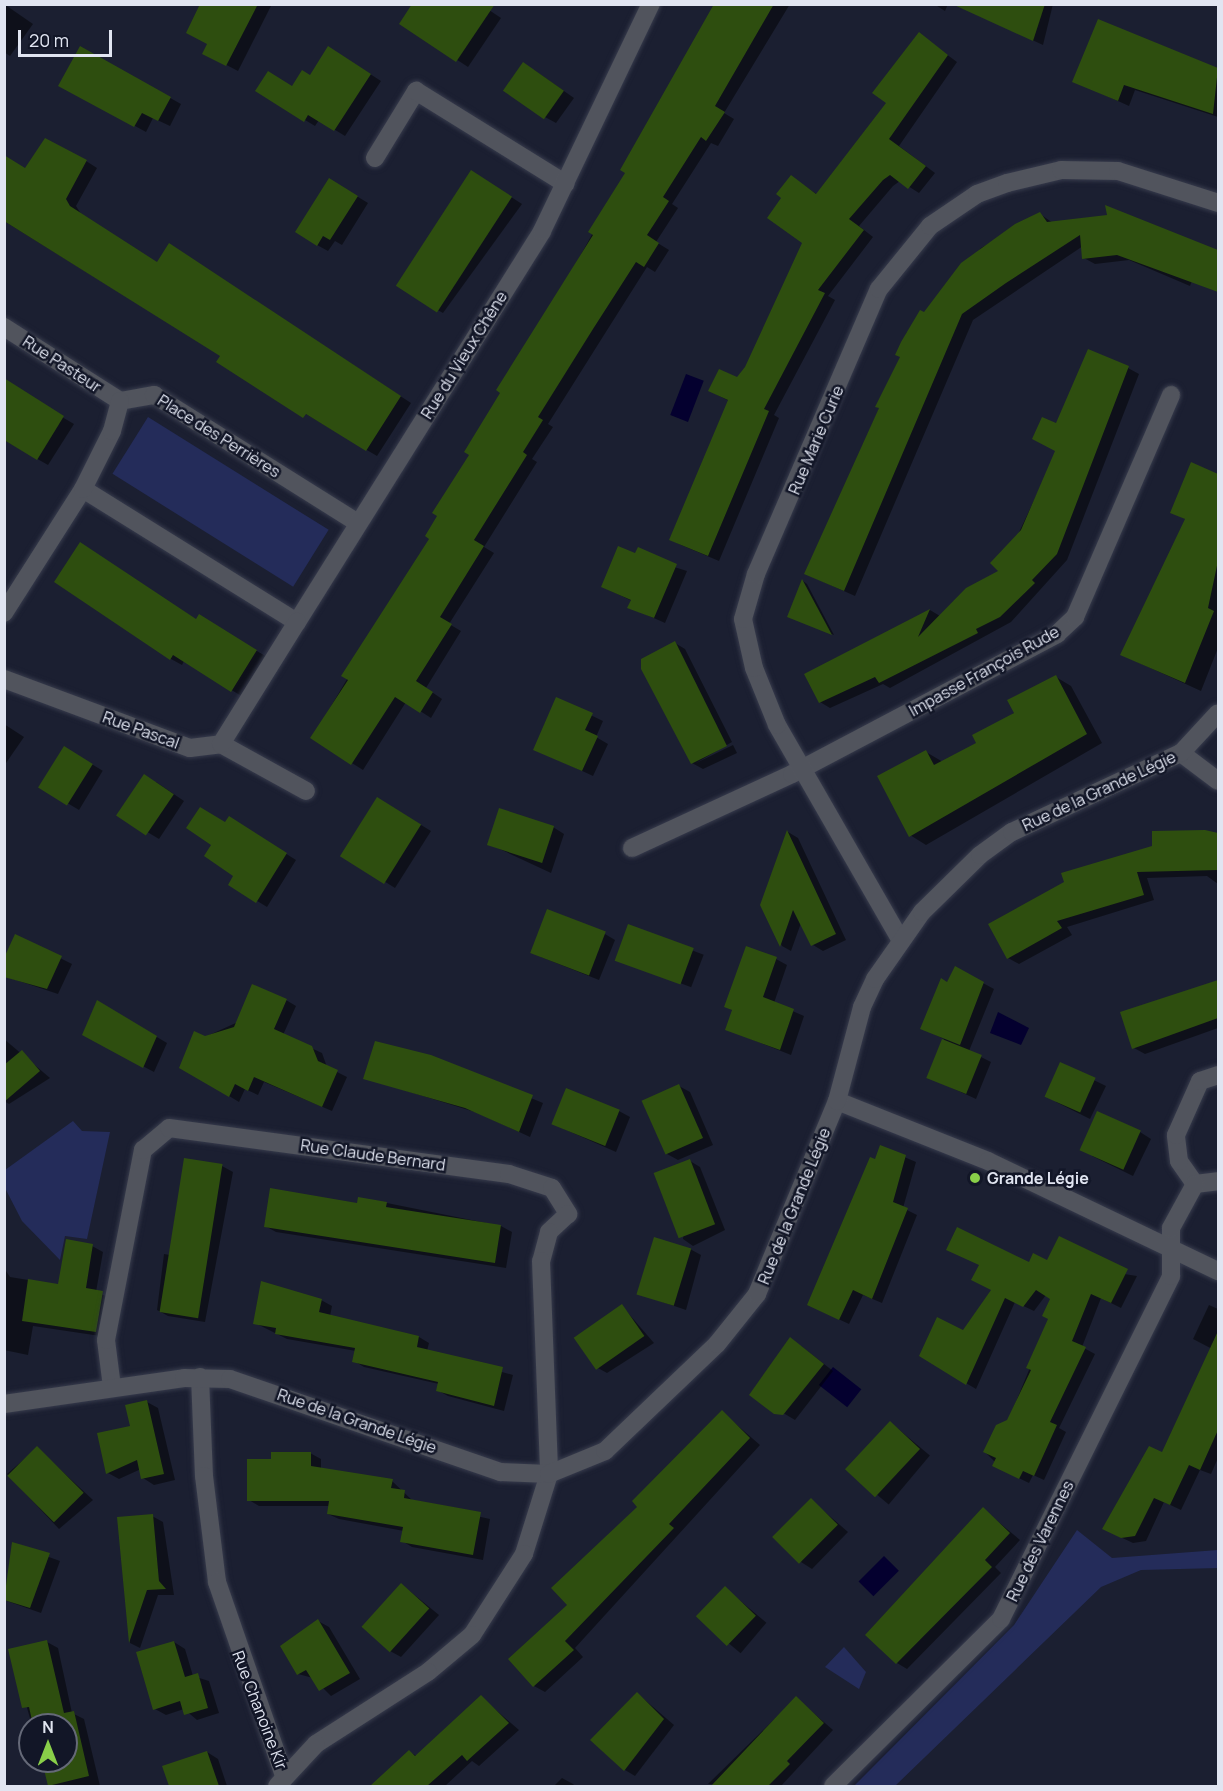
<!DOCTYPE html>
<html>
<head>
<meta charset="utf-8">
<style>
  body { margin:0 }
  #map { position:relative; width:1223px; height:1791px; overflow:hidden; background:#1b1f31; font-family:Manrope,sans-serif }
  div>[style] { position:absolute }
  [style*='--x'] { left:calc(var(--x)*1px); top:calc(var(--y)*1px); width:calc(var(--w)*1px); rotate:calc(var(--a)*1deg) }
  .green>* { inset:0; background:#242c5a; transform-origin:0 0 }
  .water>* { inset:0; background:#04002f; transform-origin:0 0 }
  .shadow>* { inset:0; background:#0007; transform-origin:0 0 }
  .building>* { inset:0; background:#2e4e0f; transform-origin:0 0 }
  .roads { filter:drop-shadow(0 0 2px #373b4c) drop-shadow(0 0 2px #373b4c) }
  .minor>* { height:18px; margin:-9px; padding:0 9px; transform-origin:9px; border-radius:9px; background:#51545d }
  .dots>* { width:16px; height:16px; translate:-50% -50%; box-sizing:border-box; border:3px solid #121627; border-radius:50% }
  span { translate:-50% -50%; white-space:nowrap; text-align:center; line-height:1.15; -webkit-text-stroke:5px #121627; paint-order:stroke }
  .street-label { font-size:16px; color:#e1e5f1 }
  .poi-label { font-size:16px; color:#e1e5f1; font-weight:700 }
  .left { translate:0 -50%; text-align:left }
  .frame { position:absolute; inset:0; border:6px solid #e1e5f1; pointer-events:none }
  .north { position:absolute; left:18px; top:1713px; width:60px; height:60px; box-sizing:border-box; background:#121627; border:2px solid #656978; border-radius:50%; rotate:0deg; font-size:16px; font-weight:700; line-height:24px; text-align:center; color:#e1e5f1 }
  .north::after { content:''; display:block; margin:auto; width:21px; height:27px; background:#89cf49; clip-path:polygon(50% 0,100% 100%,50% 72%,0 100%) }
  .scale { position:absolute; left:18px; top:30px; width:94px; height:27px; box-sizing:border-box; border:3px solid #e1e5f1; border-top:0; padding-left:8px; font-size:18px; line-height:21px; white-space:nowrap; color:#e1e5f1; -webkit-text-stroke:4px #121627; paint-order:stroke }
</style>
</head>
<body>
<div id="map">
  <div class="green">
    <div style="left:148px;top:417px;width:213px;height:67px;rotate:32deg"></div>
    <div style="clip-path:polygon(73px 1121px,82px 1131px,110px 1132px,87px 1239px,65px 1236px,60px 1260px,22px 1221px,5px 1188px,5px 1170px)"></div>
    <div style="clip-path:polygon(1077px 1530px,1112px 1558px,1218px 1550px,1218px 1568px,1141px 1570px,1101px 1587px,895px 1786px,854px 1786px,1014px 1625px)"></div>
    <div style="clip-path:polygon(844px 1647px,866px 1672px,859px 1689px,825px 1667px)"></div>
  </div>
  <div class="water">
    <div style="left:686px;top:374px;width:19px;height:44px;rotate:21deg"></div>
    <div style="clip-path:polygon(998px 1012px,1029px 1028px,1021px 1045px,990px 1033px)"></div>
    <div style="left:833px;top:1367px;width:36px;height:23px;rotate:38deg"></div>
    <div style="left:884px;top:1556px;width:21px;height:36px;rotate:45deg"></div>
  </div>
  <div class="shadow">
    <div style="clip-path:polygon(4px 4px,33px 24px,10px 56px,4px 52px)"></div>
    <div style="clip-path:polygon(209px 4px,272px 4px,238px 71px,215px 59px)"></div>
    <div style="clip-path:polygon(480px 4px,501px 18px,468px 67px,401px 23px)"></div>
    <div style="clip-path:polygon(719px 4px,790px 4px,724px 113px,734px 119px,718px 146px,711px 143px,672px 204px,678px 208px,656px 242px,669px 250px,655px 272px,647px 267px,604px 335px,548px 424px,553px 427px,532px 459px,537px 462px,484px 547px,494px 553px,449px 624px,461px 631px,426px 688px,442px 699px,431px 718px,406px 702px,363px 770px,312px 738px,431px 538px,471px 454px)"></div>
    <div style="clip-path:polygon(934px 4px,948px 4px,945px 11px)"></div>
    <div style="clip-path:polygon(1001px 4px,1053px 4px,1043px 45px,1006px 28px)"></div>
    <div style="clip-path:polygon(1098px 21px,1218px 69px,1218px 117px,1135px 90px,1129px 106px,1074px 81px)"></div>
    <div style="clip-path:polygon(919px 34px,957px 62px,899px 146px,935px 173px,919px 193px,900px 181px,893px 186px,859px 226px,873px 237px,828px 296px,835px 300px,774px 415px,779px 418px,719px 561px,681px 545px,670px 539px,729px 401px,710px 391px,738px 379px,746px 368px,804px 243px,783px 198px,791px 177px,818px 195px,888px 103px)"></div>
    <div style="clip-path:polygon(81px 48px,181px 104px,170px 126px,153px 118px,146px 132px,71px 91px)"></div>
    <div style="clip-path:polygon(339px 54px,381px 81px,345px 136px,319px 120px,315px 126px,257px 91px,293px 88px)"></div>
    <div style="clip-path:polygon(534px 70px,574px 98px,556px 123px,545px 117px)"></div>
    <div style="clip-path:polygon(86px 161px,97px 168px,76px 206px,81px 214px,158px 264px,180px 252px,411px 403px,377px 456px,218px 362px,222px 356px,4px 221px,26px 170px)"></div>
    <div style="clip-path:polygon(482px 178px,522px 204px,443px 313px,432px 307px)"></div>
    <div style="clip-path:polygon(340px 186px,368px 203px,342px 245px,335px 241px,328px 251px,317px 245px)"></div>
    <div style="clip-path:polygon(1107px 208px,1218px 252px,1218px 291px,1192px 281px,1190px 286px,1129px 260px,1095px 264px,1084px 258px,1083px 246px,973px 320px,855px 596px,806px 574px,902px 357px,897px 355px,907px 332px,911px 333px,981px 248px,1040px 214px,1053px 223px,1109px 216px)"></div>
    <div style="clip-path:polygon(1128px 368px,1139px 374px,1067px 560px,1011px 622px,890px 688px,883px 684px,830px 708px,820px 702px,806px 675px,930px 610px,940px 616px,1001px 571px,1057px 451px,1057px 425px)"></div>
    <div style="clip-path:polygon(4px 383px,74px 424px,48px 465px,4px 440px)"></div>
    <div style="clip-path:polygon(1192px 464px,1218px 475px,1218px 648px,1201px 691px,1122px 655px,1187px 520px,1172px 512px)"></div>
    <div style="clip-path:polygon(636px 555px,687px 571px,665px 623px,629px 607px,632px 601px,603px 587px)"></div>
    <div style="clip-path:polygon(803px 581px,807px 584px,834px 635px,789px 616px)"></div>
    <div style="clip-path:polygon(57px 582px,197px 621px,199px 616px,267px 657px,243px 697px,184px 661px,182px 665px,171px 659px)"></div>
    <div style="clip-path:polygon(675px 643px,685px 649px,732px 742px,696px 763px,733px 745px,737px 753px,703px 769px,692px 763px)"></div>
    <div style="clip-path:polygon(1056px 677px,1071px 686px,1102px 743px,926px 845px,910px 835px,926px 752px,943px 762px,978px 743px)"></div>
    <div style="clip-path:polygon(557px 699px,603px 721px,596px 737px,608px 744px,593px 776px,535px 749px)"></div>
    <div style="clip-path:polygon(4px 724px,24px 737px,4px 766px)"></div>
    <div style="left:65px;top:748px;width:44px;height:46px;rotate:31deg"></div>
    <div style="clip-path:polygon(156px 782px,184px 801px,159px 839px,119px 815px)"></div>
    <div style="clip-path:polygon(388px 805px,431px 831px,395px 888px,342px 855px)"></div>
    <div style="clip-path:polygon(226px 824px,239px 824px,296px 860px,267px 907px,230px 884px,236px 875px)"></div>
    <div style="clip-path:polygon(553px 827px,564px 834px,551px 873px,489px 844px)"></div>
    <div style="clip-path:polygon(788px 832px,798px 838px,846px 940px,823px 951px,813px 945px,801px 923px,791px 951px,782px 946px,762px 905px)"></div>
    <div style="clip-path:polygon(1153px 832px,1218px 836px,1218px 884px,1207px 876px,1147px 878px,1154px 900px,1067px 927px,1072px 935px,1019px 964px,1008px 958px,1154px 847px)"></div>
    <div style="left:629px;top:926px;width:80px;height:35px;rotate:21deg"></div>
    <div style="clip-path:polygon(605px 934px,615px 940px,599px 980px,541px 957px)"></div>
    <div style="clip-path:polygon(16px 936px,72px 964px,58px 994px,4px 976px)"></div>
    <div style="clip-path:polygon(776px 959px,787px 965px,774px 1003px,804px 1016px,791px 1055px,726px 1029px,733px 1011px,726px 1006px)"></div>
    <div style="clip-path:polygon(955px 968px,994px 989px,969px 1051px,991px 1062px,976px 1099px,928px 1077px,944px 1039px,922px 1028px)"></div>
    <div style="clip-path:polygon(1218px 982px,1218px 1028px,1145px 1054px,1134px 1048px,1122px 1013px)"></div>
    <div style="clip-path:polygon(286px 1000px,296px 1006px,283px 1035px,322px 1053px,327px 1067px,347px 1077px,332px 1111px,264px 1082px,258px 1095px,245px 1089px,239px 1102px,181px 1067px,205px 1037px)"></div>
    <div style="clip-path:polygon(98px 1002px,167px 1043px,154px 1072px,95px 1041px)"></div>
    <div style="clip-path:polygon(4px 1039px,50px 1078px,9px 1104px,4px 1101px)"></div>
    <div style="clip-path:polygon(430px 1056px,543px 1103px,530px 1137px,478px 1113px,365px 1078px)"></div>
    <div style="clip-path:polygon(1061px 1064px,1106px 1086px,1090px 1119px,1056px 1102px)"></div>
    <div style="clip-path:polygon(679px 1086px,690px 1092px,713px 1145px,678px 1160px,667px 1154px)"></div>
    <div style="clip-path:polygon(619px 1111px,630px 1117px,616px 1152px,564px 1129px)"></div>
    <div style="clip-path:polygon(1140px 1132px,1151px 1139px,1133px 1176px,1092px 1156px)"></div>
    <div style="clip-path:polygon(881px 1147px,916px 1162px,903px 1208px,917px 1215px,882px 1303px,863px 1295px,849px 1324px,819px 1310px)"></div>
    <div style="clip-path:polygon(690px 1161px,700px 1167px,725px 1230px,693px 1246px,683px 1239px)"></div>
    <div style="clip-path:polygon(222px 1166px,233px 1172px,205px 1322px,168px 1316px,157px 1310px,164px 1254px,170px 1255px)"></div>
    <div style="clip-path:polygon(387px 1203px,501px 1226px,512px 1232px,506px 1268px,276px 1232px,265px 1226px)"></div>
    <div style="clip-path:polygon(92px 1246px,103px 1252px,96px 1292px,113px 1299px,107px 1337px,33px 1326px,28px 1355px,4px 1350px,4px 1268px,10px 1277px,59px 1285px)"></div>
    <div style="clip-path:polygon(690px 1249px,701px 1255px,686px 1310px,639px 1294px)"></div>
    <div style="clip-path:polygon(1048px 1262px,1137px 1276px,1121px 1308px,1101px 1298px,1082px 1347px,1095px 1354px,1059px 1428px,1066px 1432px,1044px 1480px,1033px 1475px,1029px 1483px,1004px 1471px,985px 1452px,1008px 1421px,1050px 1319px,1052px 1298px,1046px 1295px,1034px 1311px,1015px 1302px,976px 1389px,920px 1356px,964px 1332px,1030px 1264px)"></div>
    <div style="clip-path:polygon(321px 1300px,332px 1306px,330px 1316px,419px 1337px,429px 1343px,427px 1351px,513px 1375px,504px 1411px,448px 1396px,437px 1390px,439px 1384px,364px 1367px,354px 1361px,356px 1351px,287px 1339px,255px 1323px)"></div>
    <div style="clip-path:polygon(1209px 1305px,1218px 1309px,1218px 1352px,1193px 1339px)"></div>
    <div style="clip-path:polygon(622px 1306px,654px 1343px,607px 1373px,596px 1367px)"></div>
    <div style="clip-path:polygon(801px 1346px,833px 1371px,795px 1420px,751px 1394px)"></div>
    <div style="clip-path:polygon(1196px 1382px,1218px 1393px,1218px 1458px,1211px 1474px,1200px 1470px,1181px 1510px,1164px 1502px,1146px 1541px,1133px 1543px,1114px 1534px,1163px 1454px)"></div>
    <div style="clip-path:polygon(147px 1402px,158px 1408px,175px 1480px,154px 1485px,143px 1478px,141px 1469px,119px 1479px,108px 1473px)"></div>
    <div style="clip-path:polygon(722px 1412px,760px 1445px,575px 1648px,583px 1657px,545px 1692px,534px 1686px,510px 1659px,570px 1605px,639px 1507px)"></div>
    <div style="left:890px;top:1422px;width:52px;height:64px;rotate:40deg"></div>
    <div style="clip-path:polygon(37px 1448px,93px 1500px,59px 1529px,7px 1474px)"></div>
    <div style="clip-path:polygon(310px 1453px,321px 1459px,321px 1469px,392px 1481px,414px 1502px,490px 1519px,483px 1560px,412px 1547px,402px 1541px,404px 1531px,339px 1519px,328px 1514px,330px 1506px,259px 1506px,249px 1500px,272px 1461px)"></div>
    <div style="clip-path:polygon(811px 1500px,848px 1532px,812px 1569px,801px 1562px)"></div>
    <div style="clip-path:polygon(983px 1509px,1020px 1540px,995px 1567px,1001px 1573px,907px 1669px,897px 1663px)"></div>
    <div style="clip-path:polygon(152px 1516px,163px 1522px,174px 1595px,158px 1595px,140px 1648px,130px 1643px,119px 1518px)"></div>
    <div style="clip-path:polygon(13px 1544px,60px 1561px,41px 1613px,4px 1600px)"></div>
    <div style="clip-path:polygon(401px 1584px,439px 1615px,401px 1657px,390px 1651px)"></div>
    <div style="left:725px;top:1588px;width:54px;height:40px;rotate:40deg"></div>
    <div style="clip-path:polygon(318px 1621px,329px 1627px,360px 1679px,331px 1696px,313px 1678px,298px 1674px)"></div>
    <div style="clip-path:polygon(47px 1642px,58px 1648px,72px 1713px,84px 1719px,100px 1786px,49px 1785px,42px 1761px,66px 1761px,66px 1725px,32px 1725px,10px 1650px)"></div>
    <div style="clip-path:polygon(174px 1642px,185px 1649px,193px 1676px,209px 1681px,219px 1713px,197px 1720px,184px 1709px,166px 1715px,155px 1709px)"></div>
    <div style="clip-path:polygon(638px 1694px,674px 1725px,635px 1776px,625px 1770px)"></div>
    <div style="clip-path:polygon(481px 1697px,519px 1730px,479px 1766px,472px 1761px,445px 1786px,372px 1786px,409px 1752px,417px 1756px)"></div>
    <div style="clip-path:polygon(796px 1698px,833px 1730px,781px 1786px,708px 1784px)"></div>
    <div style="clip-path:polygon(207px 1752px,218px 1759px,227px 1786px,171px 1786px,164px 1767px)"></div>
    <div style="clip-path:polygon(562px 1778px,573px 1784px,575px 1786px,554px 1786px)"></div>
  </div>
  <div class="building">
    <div style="clip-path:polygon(200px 4px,258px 4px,226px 66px,202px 54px,207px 44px,186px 33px)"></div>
    <div style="clip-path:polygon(412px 4px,495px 4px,456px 62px,399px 24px)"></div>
    <div style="clip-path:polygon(714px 4px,774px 4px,715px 106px,725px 112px,706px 141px,701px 137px,663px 197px,669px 201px,647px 235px,659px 243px,644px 267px,636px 262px,593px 329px,538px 417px,543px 420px,523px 452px,527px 455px,474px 540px,484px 546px,440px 617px,452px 624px,416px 681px,433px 692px,420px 713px,395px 697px,351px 765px,310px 738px,348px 680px,341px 676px,429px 539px,425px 536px,437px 516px,432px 513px,469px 455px,464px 452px,500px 393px,496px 390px,593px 235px,588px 232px,625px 173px,620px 170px)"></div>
    <div style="clip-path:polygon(952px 4px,1045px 4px,1033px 41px)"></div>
    <div style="clip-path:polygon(1098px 19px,1218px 68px,1213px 114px,1124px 85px,1118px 101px,1072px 82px)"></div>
    <div style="clip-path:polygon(919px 32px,948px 55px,889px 139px,926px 166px,908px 189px,890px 175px,883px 180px,849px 219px,864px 230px,818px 290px,825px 293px,764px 409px,769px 411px,708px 556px,669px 540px,728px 400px,708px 391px,719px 369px,737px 377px,745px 367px,802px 243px,767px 218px,781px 198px,776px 194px,791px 175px,816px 194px,886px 103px,872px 93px)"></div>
    <div style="clip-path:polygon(80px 46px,171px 97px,158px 121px,142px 113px,134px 127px,58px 86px)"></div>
    <div style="clip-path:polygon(328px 46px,371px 74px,334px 131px,308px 115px,304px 122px,255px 91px,268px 71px,292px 86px,302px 70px,310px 75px)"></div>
    <div style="left:523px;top:62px;width:50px;height:35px;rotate:35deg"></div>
    <div style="clip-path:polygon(45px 138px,87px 160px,66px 199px,70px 206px,157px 262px,169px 243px,401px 396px,366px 451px,306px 414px,303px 418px,216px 362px,220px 356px,4px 221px,4px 155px,25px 168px)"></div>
    <div style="left:471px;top:170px;width:49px;height:138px;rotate:33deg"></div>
    <div style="clip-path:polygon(329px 178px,358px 196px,330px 240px,323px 236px,317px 246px,295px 232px)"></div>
    <div style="clip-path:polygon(1105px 205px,1218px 250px,1218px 292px,1117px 255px,1082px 259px,1080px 235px,1006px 283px,962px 314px,844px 591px,804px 574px,879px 408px,875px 407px,900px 357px,895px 355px,901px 342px,920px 310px,924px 312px,961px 263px,1015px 224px,1040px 212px,1047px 222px,1107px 215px)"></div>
    <div style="clip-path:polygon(1088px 349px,1129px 366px,1057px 554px,1032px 580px,1035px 583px,1000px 617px,976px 629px,978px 633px,879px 683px,875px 677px,819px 703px,804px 674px,930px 609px,918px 637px,966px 588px,998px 571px,990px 563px,1021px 530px,1055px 451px,1032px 439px,1042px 417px,1056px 423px)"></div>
    <div style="clip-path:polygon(4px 378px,64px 416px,37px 460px,4px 440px)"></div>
    <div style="clip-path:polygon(1191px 462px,1218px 474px,1218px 561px,1208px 608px,1214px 611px,1185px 683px,1120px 655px,1185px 519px,1170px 513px)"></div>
    <div style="clip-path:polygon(80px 542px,196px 619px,199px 614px,257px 650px,231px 692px,173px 655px,170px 660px,54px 582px)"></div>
    <div style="clip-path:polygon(618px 546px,635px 553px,638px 547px,677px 564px,654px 618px,627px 608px,631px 600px,601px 587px)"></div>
    <div style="clip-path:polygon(802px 579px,832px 635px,787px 617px)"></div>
    <div style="clip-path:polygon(675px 641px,727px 746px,691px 764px,641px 669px,641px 659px)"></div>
    <div style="clip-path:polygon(1056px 675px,1087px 734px,909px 837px,877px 776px,926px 750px,934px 765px,976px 743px,972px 735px,1014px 713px,1007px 700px)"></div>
    <div style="clip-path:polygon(556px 697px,593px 713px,585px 730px,598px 736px,582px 771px,533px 750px)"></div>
    <div style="left:64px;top:746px;width:34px;height:49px;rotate:32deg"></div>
    <div style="left:144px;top:774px;width:36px;height:50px;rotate:34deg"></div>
    <div style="left:377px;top:797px;width:52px;height:70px;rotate:32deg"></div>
    <div style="clip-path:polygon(200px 807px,225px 822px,229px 816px,287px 853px,256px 903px,228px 885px,233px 876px,204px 856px,211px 845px,186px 828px)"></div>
    <div style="left:499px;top:808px;width:58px;height:39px;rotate:18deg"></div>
    <div style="clip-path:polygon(787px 830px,836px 934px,811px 946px,793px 910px,780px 947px,760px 905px)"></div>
    <div style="clip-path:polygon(1205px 830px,1218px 833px,1218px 870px,1137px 872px,1144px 895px,1057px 921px,1062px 928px,1007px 959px,988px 924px,1064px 882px,1061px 873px,1152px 846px,1152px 831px)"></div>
    <div style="left:547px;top:909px;width:63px;height:47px;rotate:21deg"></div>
    <div style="left:628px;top:924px;width:70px;height:39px;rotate:20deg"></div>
    <div style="clip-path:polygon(15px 934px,62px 956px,47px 989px,4px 977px,4px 958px)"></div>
    <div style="clip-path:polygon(746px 946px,777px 957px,763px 997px,794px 1009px,780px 1050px,725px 1030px,732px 1010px,724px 1007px)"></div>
    <div style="clip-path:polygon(955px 966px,984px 982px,960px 1045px,920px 1029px,941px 978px,947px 982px)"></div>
    <div style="clip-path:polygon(1218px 980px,1218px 1018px,1132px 1049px,1120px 1012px)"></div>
    <div style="clip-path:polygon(252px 984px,287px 999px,274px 1029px,312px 1046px,318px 1061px,338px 1070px,322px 1107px,254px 1077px,248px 1091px,235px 1084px,229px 1097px,179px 1068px,194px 1031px,205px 1036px,234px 1027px)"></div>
    <div style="clip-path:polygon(97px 1000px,157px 1036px,143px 1068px,82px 1035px)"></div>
    <div style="left:942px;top:1039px;width:43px;height:42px;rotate:22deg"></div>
    <div style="clip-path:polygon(375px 1041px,431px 1055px,533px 1095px,519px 1132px,465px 1108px,363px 1079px)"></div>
    <div style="clip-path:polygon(22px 1050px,40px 1071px,4px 1102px,4px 1065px)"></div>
    <div style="left:1060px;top:1062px;width:39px;height:38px;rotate:24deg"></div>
    <div style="left:679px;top:1084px;width:59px;height:41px;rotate:66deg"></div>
    <div style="left:566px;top:1088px;width:58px;height:39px;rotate:22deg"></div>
    <div style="left:1097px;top:1111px;width:48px;height:43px;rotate:24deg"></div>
    <div style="clip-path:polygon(880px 1145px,906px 1155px,893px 1202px,908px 1208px,872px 1299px,853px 1290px,839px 1320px,807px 1305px,870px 1157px,875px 1159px)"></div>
    <div style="left:184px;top:1158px;width:39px;height:156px;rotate:9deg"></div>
    <div style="left:690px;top:1159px;width:70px;height:39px;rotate:69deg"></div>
    <div style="clip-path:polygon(270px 1188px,357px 1203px,358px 1197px,387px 1202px,386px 1207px,501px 1225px,495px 1263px,264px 1227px)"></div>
    <div style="clip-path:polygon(957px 1227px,1029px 1262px,1033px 1253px,1047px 1260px,1059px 1236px,1128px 1269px,1111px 1303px,1091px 1294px,1072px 1341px,1086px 1347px,1050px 1422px,1057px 1425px,1034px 1476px,1023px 1471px,1019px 1479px,992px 1466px,996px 1458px,983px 1452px,996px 1425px,1007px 1420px,1031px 1370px,1026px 1368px,1048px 1319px,1042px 1316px,1050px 1299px,1036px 1290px,1023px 1307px,1005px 1298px,966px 1385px,919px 1356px,937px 1317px,963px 1330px,991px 1290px,971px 1280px,979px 1265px,946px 1250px)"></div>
    <div style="left:654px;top:1237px;width:39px;height:60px;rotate:17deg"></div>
    <div style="clip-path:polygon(66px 1239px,93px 1244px,86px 1288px,103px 1291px,96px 1332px,22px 1321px,28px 1279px,58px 1284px)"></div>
    <div style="clip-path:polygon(261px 1281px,322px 1299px,319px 1312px,419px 1336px,417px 1347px,503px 1367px,494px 1406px,436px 1391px,438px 1382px,352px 1362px,355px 1348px,275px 1334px,276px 1328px,253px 1324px)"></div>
    <div style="left:622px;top:1304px;width:39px;height:59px;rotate:55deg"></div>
    <div style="clip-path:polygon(1218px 1331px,1218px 1430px,1200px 1470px,1189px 1465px,1170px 1505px,1154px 1498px,1135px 1536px,1121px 1538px,1102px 1529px,1149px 1446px,1162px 1452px)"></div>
    <div style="clip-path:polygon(790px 1337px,824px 1364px,783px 1415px,774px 1414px,749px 1395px)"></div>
    <div style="clip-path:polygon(147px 1400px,164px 1474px,141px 1479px,137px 1460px,106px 1474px,97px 1433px,130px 1426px,125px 1405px)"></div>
    <div style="clip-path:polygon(722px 1410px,750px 1438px,669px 1524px,674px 1528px,565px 1641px,574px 1650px,533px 1687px,508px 1659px,567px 1605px,551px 1588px,637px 1507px,632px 1501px)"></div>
    <div style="left:890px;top:1421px;width:41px;height:66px;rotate:43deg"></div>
    <div style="left:37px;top:1446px;width:66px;height:42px;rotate:45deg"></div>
    <div style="clip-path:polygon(271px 1452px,311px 1452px,311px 1466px,393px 1479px,391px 1488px,405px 1490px,404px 1498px,481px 1512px,473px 1555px,400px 1542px,403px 1527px,327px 1514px,329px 1501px,247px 1501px,247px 1459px,271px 1459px)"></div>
    <div style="left:811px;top:1498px;width:38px;height:55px;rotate:45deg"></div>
    <div style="clip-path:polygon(983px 1507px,1010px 1533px,985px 1560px,992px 1567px,896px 1664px,865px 1635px)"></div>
    <div style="clip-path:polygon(153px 1514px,159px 1581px,166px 1589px,147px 1590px,129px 1643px,117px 1517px)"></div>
    <div style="clip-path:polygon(12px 1542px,50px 1553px,30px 1608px,4px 1600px)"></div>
    <div style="left:401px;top:1583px;width:38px;height:59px;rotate:42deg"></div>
    <div style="left:725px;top:1586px;width:43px;height:42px;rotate:44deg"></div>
    <div style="clip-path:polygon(318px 1619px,350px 1673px,319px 1691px,306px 1670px,297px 1675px,280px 1646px)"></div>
    <div style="clip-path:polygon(47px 1640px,64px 1713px,74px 1711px,89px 1776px,48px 1786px,42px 1761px,66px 1761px,66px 1725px,33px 1725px,29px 1707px,22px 1708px,8px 1649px)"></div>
    <div style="clip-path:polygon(174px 1641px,185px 1677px,198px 1673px,208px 1708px,184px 1715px,180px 1701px,153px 1710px,136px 1652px)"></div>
    <div style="clip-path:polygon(637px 1692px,664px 1719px,624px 1771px,590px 1740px)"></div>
    <div style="clip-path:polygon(481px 1695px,509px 1723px,467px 1761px,462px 1755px,427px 1786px,370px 1786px,409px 1750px,415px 1756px)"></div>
    <div style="clip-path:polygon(796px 1696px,824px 1723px,787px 1761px,790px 1764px,768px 1786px,711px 1786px)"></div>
    <div style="clip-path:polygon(207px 1751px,219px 1786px,169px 1786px,162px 1766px)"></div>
  </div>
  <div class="roads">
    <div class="minor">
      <div style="--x:375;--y:158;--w:79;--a:-58.5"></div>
      <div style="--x:416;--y:91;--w:176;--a:31.8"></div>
      <div style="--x:4;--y:327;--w:138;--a:32.5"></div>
      <div style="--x:120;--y:401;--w:35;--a:-10"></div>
      <div style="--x:154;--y:395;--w:241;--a:32.1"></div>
      <div style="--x:83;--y:489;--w:252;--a:31.9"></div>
      <div style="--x:297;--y:622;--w:461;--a:-57.9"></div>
      <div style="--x:542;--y:231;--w:252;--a:-64.4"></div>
      <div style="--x:4;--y:613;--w:147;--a:-57.5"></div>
      <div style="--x:83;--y:489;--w:65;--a:-63.4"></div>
      <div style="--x:112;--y:431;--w:31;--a:-75"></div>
      <div style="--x:4;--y:679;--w:198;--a:20.4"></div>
      <div style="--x:190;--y:748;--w:31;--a:-7"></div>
      <div style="--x:221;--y:744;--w:97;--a:28.9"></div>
      <div style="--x:221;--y:744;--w:144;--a:-58.1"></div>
      <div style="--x:1181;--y:753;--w:46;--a:37.1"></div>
      <div style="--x:632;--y:848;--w:176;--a:-24.8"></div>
      <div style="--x:792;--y:774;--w:300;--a:-27.8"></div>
      <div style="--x:1057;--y:634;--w:25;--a:-43"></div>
      <div style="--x:1075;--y:617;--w:242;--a:-66.6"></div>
      <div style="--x:900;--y:939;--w:247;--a:-119.9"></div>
      <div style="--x:777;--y:725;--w:61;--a:-112"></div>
      <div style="--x:754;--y:668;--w:50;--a:-102.7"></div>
      <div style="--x:743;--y:619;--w:47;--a:-73.9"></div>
      <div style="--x:756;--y:574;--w:310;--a:-66.7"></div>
      <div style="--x:879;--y:289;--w:81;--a:-51"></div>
      <div style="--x:930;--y:226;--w:57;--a:-34.2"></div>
      <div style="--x:977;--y:194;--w:32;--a:-20"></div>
      <div style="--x:1007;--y:183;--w:56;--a:-13.5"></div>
      <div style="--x:1061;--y:170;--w:57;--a:1"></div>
      <div style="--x:1118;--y:171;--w:105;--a:17.7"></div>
      <div style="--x:837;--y:1101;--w:162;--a:21.7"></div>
      <div style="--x:988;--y:1161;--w:255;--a:25.6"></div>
      <div style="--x:1195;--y:1184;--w:28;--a:-125"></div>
      <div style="--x:1179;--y:1161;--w:26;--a:-97"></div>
      <div style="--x:1176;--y:1135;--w:59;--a:-66"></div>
      <div style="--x:1200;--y:1081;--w:19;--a:-18"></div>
      <div style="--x:1195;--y:1184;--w:23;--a:-7"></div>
      <div style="--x:200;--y:1377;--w:99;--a:87.7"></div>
      <div style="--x:204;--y:1476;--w:107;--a:83"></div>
      <div style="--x:217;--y:1582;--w:205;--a:70.9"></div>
      <div style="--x:112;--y:1387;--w:47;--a:-97.3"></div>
      <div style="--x:106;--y:1340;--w:194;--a:-79"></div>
      <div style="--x:143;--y:1150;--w:34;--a:-40"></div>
      <div style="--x:169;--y:1128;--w:343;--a:7.7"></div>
      <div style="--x:509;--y:1174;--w:45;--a:18"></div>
      <div style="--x:552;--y:1188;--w:31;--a:58"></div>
      <div style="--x:568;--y:1214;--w:26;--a:137"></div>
      <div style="--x:549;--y:1232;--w:30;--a:105"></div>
      <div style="--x:541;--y:1261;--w:213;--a:87.8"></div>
      <div style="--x:549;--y:1474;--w:84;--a:107.4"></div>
      <div style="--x:524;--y:1554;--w:96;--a:122.7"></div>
      <div style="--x:472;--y:1635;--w:57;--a:139.9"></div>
      <div style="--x:428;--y:1672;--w:133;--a:147.3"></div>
      <div style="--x:316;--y:1744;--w:57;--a:132.9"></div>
      <div style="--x:4;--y:1404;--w:182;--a:-8.2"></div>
      <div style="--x:184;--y:1378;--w:46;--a:1.2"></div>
      <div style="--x:230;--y:1379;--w:286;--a:19"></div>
      <div style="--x:500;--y:1472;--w:49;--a:2.3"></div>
      <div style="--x:549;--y:1474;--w:61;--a:-22.3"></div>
      <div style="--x:605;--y:1451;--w:155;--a:-43.7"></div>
      <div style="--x:717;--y:1344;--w:64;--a:-51.3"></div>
      <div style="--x:757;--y:1294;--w:209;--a:-67.5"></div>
      <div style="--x:837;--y:1101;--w:97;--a:-75.1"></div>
      <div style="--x:862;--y:1007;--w:31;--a:-65"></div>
      <div style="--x:875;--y:979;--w:82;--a:-55"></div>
      <div style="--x:922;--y:912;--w:81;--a:-44.5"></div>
      <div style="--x:980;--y:855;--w:39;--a:-36"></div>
      <div style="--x:1012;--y:832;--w:187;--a:-25.1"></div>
      <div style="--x:1181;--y:753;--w:54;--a:-47.2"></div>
      <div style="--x:833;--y:1786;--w:237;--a:-44.8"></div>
      <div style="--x:1001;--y:1619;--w:383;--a:-63.6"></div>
      <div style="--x:1171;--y:1276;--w:48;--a:-90"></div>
      <div style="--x:1171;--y:1228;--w:50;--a:-61.4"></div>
    </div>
  </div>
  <div class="dots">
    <div style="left:975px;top:1178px;background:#89cf49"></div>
  </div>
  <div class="street-label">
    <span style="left:464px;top:355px;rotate:-58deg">Rue du Vieux Chêne</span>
    <span style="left:62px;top:364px;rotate:33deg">Rue Pasteur</span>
    <span style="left:219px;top:436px;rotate:32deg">Place des Perrières</span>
    <span style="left:816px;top:440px;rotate:-67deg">Rue Marie Curie</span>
    <span style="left:984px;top:671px;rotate:-29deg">Impasse François Rude</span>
    <span style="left:141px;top:730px;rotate:20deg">Rue Pascal</span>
    <span style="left:1099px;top:791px;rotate:-25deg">Rue de la Grande Légie</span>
    <span style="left:373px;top:1155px;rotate:8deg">Rue Claude Bernard</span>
    <span style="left:794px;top:1206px;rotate:-68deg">Rue de la Grande Légie</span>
    <span style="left:357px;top:1421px;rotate:19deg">Rue de la Grande Légie</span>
    <span style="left:1040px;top:1541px;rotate:-64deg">Rue des Varennes</span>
    <span style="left:260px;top:1710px;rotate:69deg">Rue Chanoine Kir</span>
  </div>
  <div class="poi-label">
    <span class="left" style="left:987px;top:1178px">Grande Légie</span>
  </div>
  <div class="frame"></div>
  <div class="north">N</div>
  <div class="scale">20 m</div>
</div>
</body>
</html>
